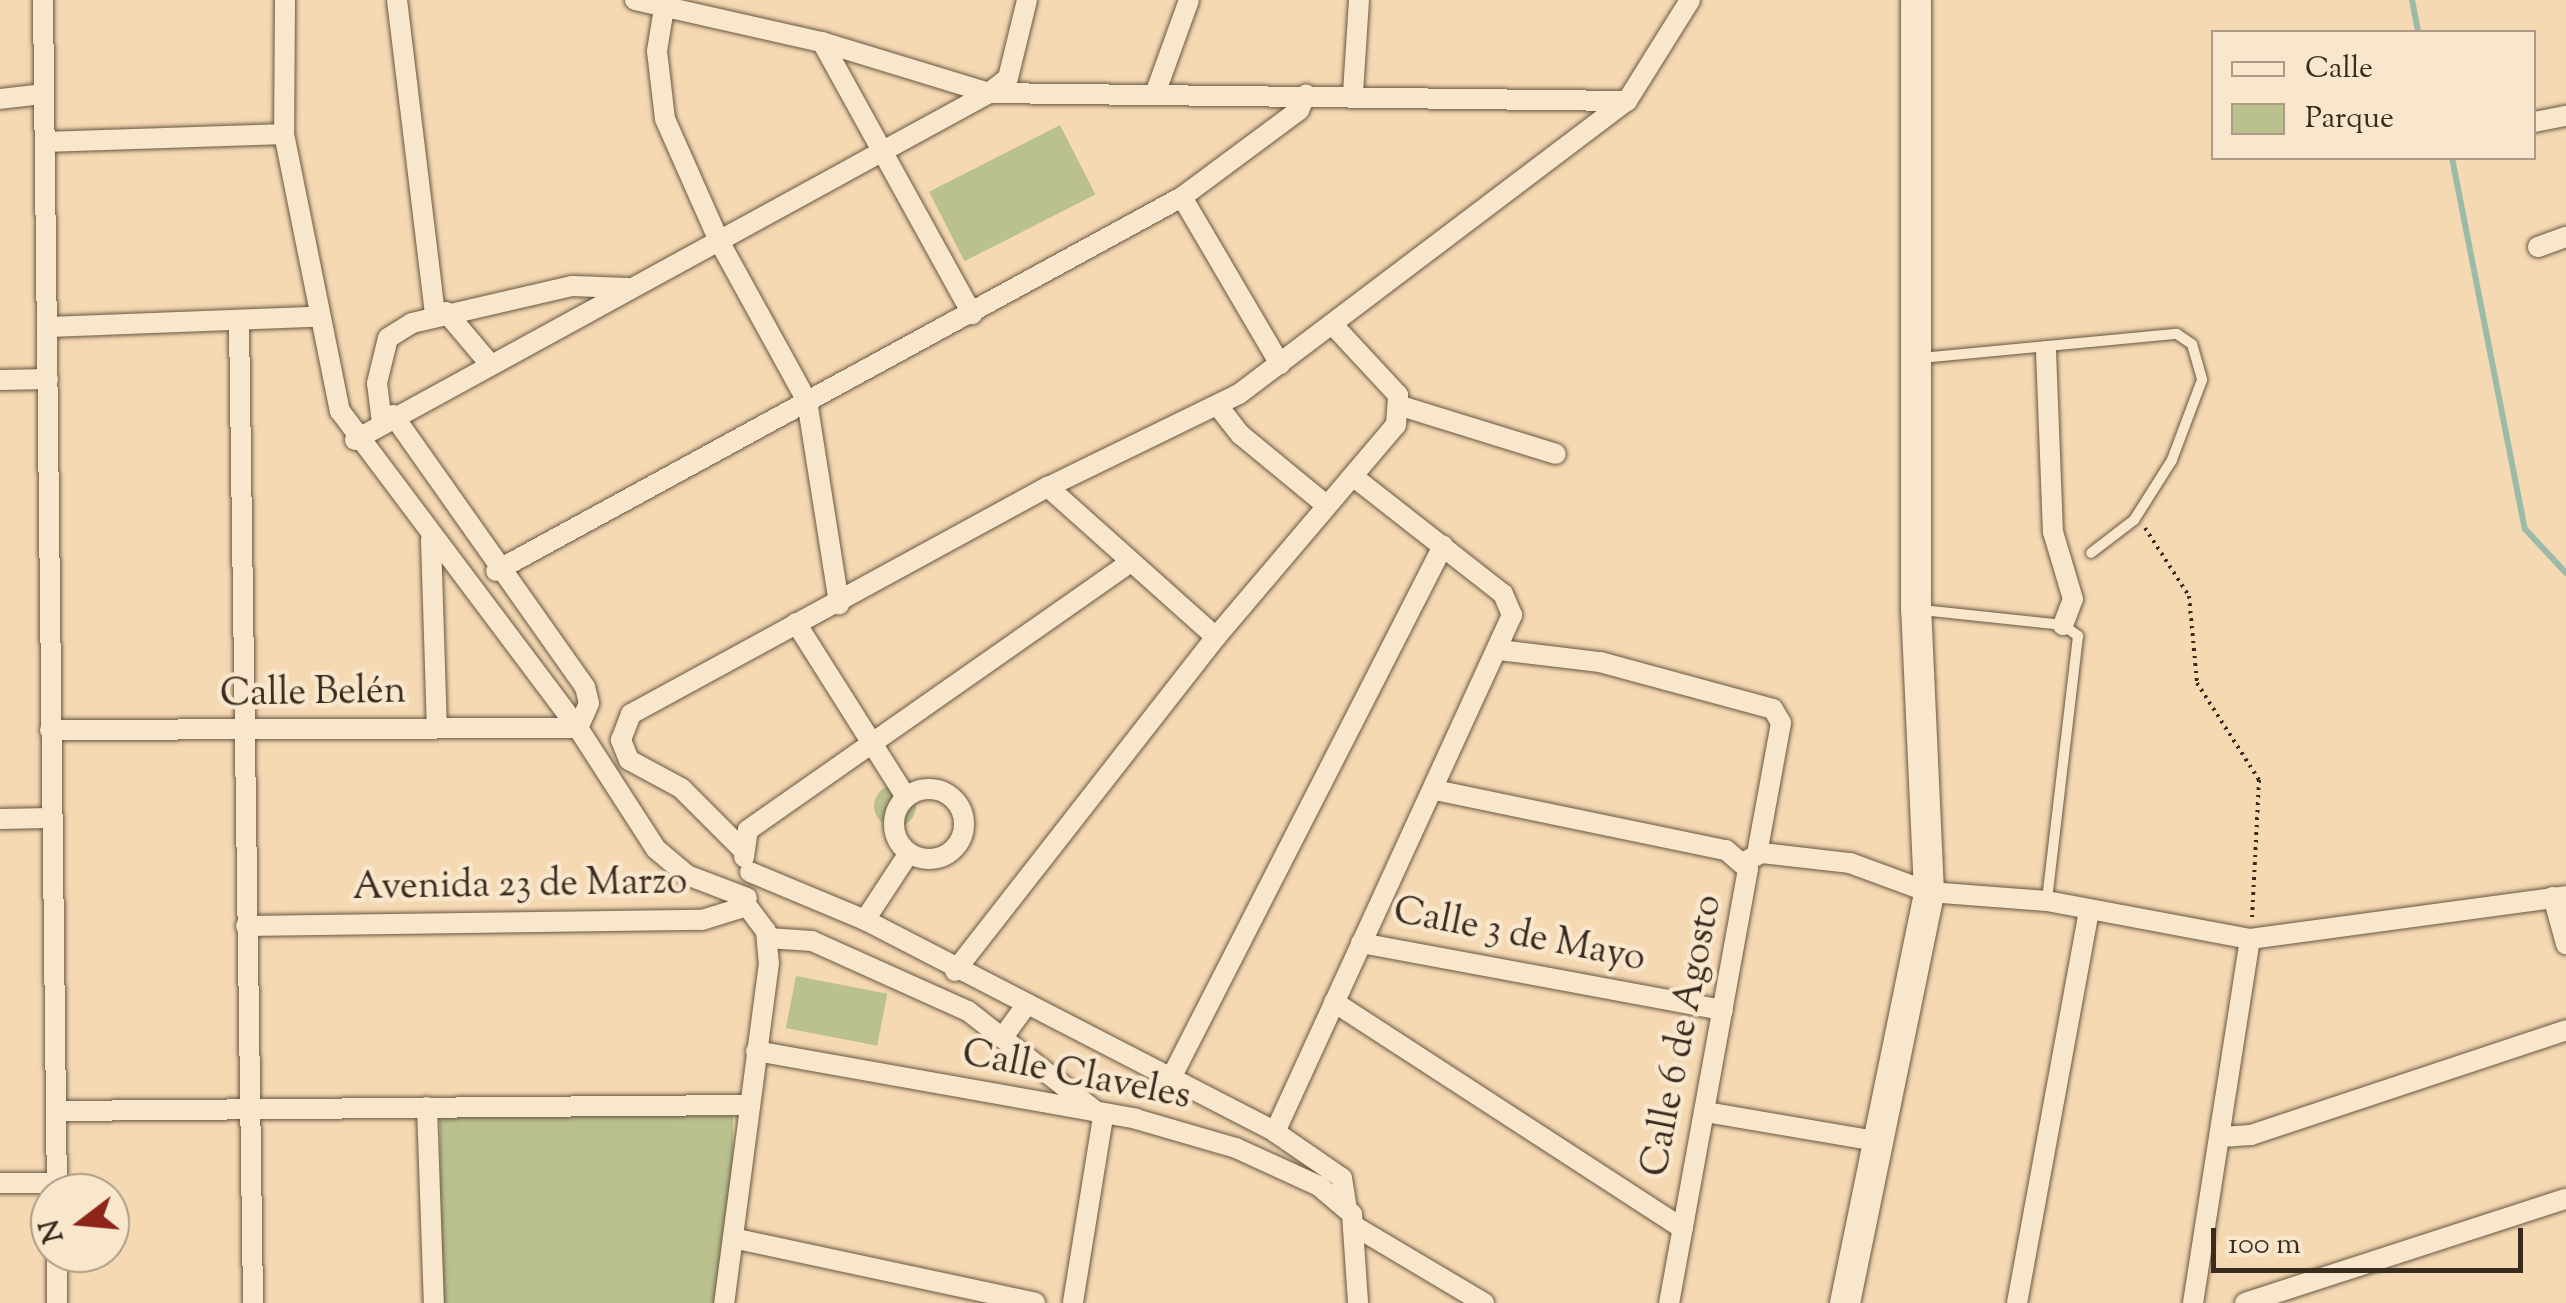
<!DOCTYPE html>
<html>
<head>
<meta charset="utf-8">
<style>
  body { margin:0 }
  #map { position:relative; width:2566px; height:1303px; overflow:hidden; background:#f5d9b2; font-family:"Sorts Mill Goudy",serif }
  div>[style] { position:absolute }
  [style*='--x'] { left:calc(var(--x)*1px); top:calc(var(--y)*1px); width:calc(var(--w)*1px); rotate:calc(var(--a)*1deg) }
  .green>* { inset:0; background:#bac08e; transform-origin:0 0 }
  .round { border-radius:50% }
  .stream>* { height:6px; margin:-3px; padding:0 3px; transform-origin:3px; border-radius:3px; background:#9cbaaa }
  .path>* { height:4px; margin-top:-2px; transform-origin:0; background:repeating-linear-gradient(90deg,#392c1f 0 2.5px,transparent 0 7.5px) }
  .roads { filter:drop-shadow(0 0 2px #685744) drop-shadow(0 0 2px #685744) }
  .lane>* { height:10px; margin:-5px; padding:0 5px; transform-origin:5px; border-radius:5px; background:#f8e6cd }
  .street>* { height:20px; margin:-10px; padding:0 10px; transform-origin:10px; border-radius:10px; background:#f8e6cd }
  .street>.ring { margin:-10px; padding:0; box-sizing:content-box; background:none; border:20px solid #f8e6cd; border-radius:50% }
  .secondary>* { height:30px; margin:-15px; padding:0 15px; transform-origin:15px; border-radius:15px; background:#f8e6cd }
  span { translate:-50% -50%; white-space:nowrap; text-align:center; line-height:1.15; -webkit-text-stroke:9px #f8e6cd; paint-order:stroke }
  .street-label { font-size:38px; color:#392c1f }
  .legend { position:absolute; left:2211px; top:30px; width:325px; height:130px; box-sizing:border-box; background:#f8e6cd; border:2px solid #ac9c87; margin:0; padding:12px 18px; list-style:none; font-size:30px; color:#392c1f }
  .legend li { display:flex; align-items:center; gap:20px; height:50px }
  .legend b { width:50px; border:2px solid #ac9c87 }
  .north { position:absolute; left:30px; top:1173px; width:100px; height:100px; box-sizing:border-box; background:#f8e6cd; border:2px solid #ac9c87; border-radius:50%; rotate:254deg; font-size:28px; font-weight:700; line-height:40px; text-align:center; color:#392c1f }
  .north::after { content:''; display:block; margin:auto; width:35px; height:45px; background:#8f2418; clip-path:polygon(50% 0,100% 100%,50% 72%,0 100%) }
  .scale { position:absolute; left:2211px; top:1228px; width:312px; height:45px; box-sizing:border-box; border:5px solid #392c1f; border-top:0; padding-left:12px; font-size:30px; line-height:35px; white-space:nowrap; color:#392c1f; -webkit-text-stroke:8px #f8e6cd; paint-order:stroke }
</style>
</head>
<body>
<div id="map">
  <div class="green">
    <div style="left:1060px;top:125px;width:78px;height:147px;rotate:63deg"></div>
    <div class="round" style="left:874px;top:785px;width:42px;height:42px"></div>
    <div style="left:796px;top:976px;width:93px;height:53px;rotate:11deg"></div>
    <div style="left:440px;top:1116px;width:293px;height:187px"></div>
  </div>
  <div class="stream">
    <div style="--x:2412;--y:0;--w:33;--a:79"></div>
    <div style="--x:2452;--y:158;--w:378;--a:78.9"></div>
    <div style="--x:2525;--y:529;--w:60;--a:47"></div>
  </div>
  <div class="path">
    <div style="--x:2145;--y:528;--w:81;--a:57.1"></div>
    <div style="--x:2189;--y:596;--w:87;--a:84.7"></div>
    <div style="--x:2197;--y:683;--w:115;--a:57.4"></div>
    <div style="--x:2259;--y:780;--w:139;--a:92.9"></div>
  </div>
  <div class="roads">
    <div class="lane">
      <div style="--x:1921;--y:358;--w:257;--a:-5.4"></div>
      <div style="--x:2177;--y:334;--w:18;--a:34"></div>
      <div style="--x:2192;--y:344;--w:37;--a:74"></div>
      <div style="--x:2202;--y:380;--w:85;--a:110.6"></div>
      <div style="--x:2172;--y:460;--w:71;--a:122.3"></div>
      <div style="--x:2134;--y:520;--w:54;--a:142.5"></div>
      <div style="--x:1922;--y:610;--w:142;--a:6.1"></div>
      <div style="--x:2063;--y:625;--w:19;--a:36"></div>
      <div style="--x:2078;--y:636;--w:267;--a:96.7"></div>
    </div>
    <div class="street">
      <div style="--x:43;--y:0;--w:1193;--a:89.33"></div>
      <div style="--x:285;--y:0;--w:134;--a:90.4"></div>
      <div style="--x:284;--y:134;--w:283;--a:78.6"></div>
      <div style="--x:340;--y:411;--w:396;--a:53.1"></div>
      <div style="--x:578;--y:728;--w:144;--a:57.2"></div>
      <div style="--x:656;--y:849;--w:40;--a:40"></div>
      <div style="--x:687;--y:875;--w:64;--a:21"></div>
      <div style="--x:397;--y:0;--w:317;--a:83.1"></div>
      <div style="--x:635;--y:0;--w:192;--a:12.7"></div>
      <div style="--x:822;--y:42;--w:175;--a:17"></div>
      <div style="--x:989;--y:93;--w:24;--a:-38"></div>
      <div style="--x:1008;--y:78;--w:80;--a:-76.3"></div>
      <div style="--x:664;--y:8;--w:44;--a:99.2"></div>
      <div style="--x:657;--y:51;--w:68;--a:83.3"></div>
      <div style="--x:665;--y:119;--w:133;--a:66.1"></div>
      <div style="--x:719;--y:241;--w:183;--a:61.2"></div>
      <div style="--x:807;--y:401;--w:206;--a:81"></div>
      <div style="--x:822;--y:42;--w:311;--a:61.1"></div>
      <div style="--x:1353;--y:93;--w:93;--a:-86.3"></div>
      <div style="--x:1155;--y:94;--w:100;--a:-70.1"></div>
      <div style="--x:0;--y:99;--w:43;--a:-6.6"></div>
      <div style="--x:2534;--y:122;--w:33;--a:-11"></div>
      <div style="--x:46;--y:142;--w:238;--a:-1.9"></div>
      <div style="--x:1182;--y:197;--w:194;--a:59.6"></div>
      <div style="--x:2538;--y:247;--w:30;--a:-20"></div>
      <div style="--x:446;--y:312;--w:68;--a:49.8"></div>
      <div style="--x:239;--y:321;--w:982;--a:89.18"></div>
      <div style="--x:49;--y:327;--w:266;--a:-2.2"></div>
      <div style="--x:2046;--y:351;--w:181;--a:87.8"></div>
      <div style="--x:2053;--y:532;--w:70;--a:73.4"></div>
      <div style="--x:2073;--y:599;--w:28;--a:111"></div>
      <div style="--x:0;--y:380;--w:48;--a:-1.2"></div>
      <div style="--x:1218;--y:406;--w:37;--a:52"></div>
      <div style="--x:1241;--y:435;--w:110;--a:39.5"></div>
      <div style="--x:1401;--y:406;--w:162;--a:17.2"></div>
      <div style="--x:382;--y:423;--w:40;--a:-97.1"></div>
      <div style="--x:377;--y:383;--w:46;--a:-76.3"></div>
      <div style="--x:388;--y:338;--w:28;--a:-32"></div>
      <div style="--x:412;--y:323;--w:164;--a:-13"></div>
      <div style="--x:572;--y:286;--w:56;--a:2"></div>
      <div style="--x:355;--y:440;--w:723;--a:-28.69"></div>
      <div style="--x:989;--y:93;--w:638;--a:0.72"></div>
      <div style="--x:1627;--y:101;--w:119;--a:-58"></div>
      <div style="--x:1048;--y:487;--w:225;--a:41.8"></div>
      <div style="--x:431;--y:540;--w:187;--a:88.2"></div>
      <div style="--x:496;--y:571;--w:781;--a:-28.6"></div>
      <div style="--x:1182;--y:197;--w:146;--a:-36.6"></div>
      <div style="--x:1299;--y:110;--w:17;--a:-66"></div>
      <div style="--x:796;--y:623;--w:206;--a:57.7"></div>
      <div style="--x:1499;--y:650;--w:102;--a:6.8"></div>
      <div style="--x:1600;--y:662;--w:179;--a:15.2"></div>
      <div style="--x:1773;--y:709;--w:16;--a:60"></div>
      <div style="--x:1781;--y:723;--w:133;--a:100.4"></div>
      <div style="--x:50;--y:730;--w:528;--a:-0.22"></div>
      <div style="--x:578;--y:728;--w:27;--a:-66"></div>
      <div style="--x:589;--y:703;--w:16;--a:-104"></div>
      <div style="--x:585;--y:687;--w:333;--a:-125.2"></div>
      <div class="ring" style="left:894px;top:789px;width:50px;height:50px"></div>
      <div style="--x:1435;--y:790;--w:297;--a:11.7"></div>
      <div style="--x:1726;--y:850;--w:29;--a:41"></div>
      <div style="--x:1748;--y:869;--w:441;--a:100.3"></div>
      <div style="--x:0;--y:819;--w:50;--a:-1.1"></div>
      <div style="--x:742;--y:849;--w:86;--a:-135"></div>
      <div style="--x:681;--y:788;--w:59;--a:-151.7"></div>
      <div style="--x:629;--y:760;--w:22;--a:-112"></div>
      <div style="--x:621;--y:740;--w:28;--a:-69"></div>
      <div style="--x:631;--y:714;--w:475;--a:-28.6"></div>
      <div style="--x:1048;--y:487;--w:212;--a:-26"></div>
      <div style="--x:1239;--y:394;--w:486;--a:-37.1"></div>
      <div style="--x:744;--y:857;--w:27;--a:-82"></div>
      <div style="--x:748;--y:830;--w:464;--a:-35"></div>
      <div style="--x:1744;--y:862;--w:20;--a:-27"></div>
      <div style="--x:1762;--y:853;--w:89;--a:6.5"></div>
      <div style="--x:1850;--y:863;--w:84;--a:20.2"></div>
      <div style="--x:1929;--y:892;--w:118;--a:4.4"></div>
      <div style="--x:2047;--y:901;--w:207;--a:10.6"></div>
      <div style="--x:2250;--y:939;--w:319;--a:-7.7"></div>
      <div style="--x:750;--y:872;--w:125;--a:22.7"></div>
      <div style="--x:865;--y:920;--w:462;--a:27.3"></div>
      <div style="--x:1275;--y:1132;--w:81;--a:34.5"></div>
      <div style="--x:1342;--y:1178;--w:30;--a:81"></div>
      <div style="--x:2553;--y:897;--w:49;--a:74.5"></div>
      <div style="--x:865;--y:920;--w:80;--a:-56.7"></div>
      <div style="--x:246;--y:926;--w:456;--a:-0.8"></div>
      <div style="--x:702;--y:920;--w:47;--a:-17.3"></div>
      <div style="--x:747;--y:906;--w:31;--a:53"></div>
      <div style="--x:766;--y:931;--w:32;--a:85"></div>
      <div style="--x:769;--y:963;--w:343;--a:97.5"></div>
      <div style="--x:768;--y:938;--w:44;--a:3.9"></div>
      <div style="--x:812;--y:941;--w:171;--a:24.2"></div>
      <div style="--x:968;--y:1011;--w:172;--a:38.1"></div>
      <div style="--x:1103;--y:1117;--w:188;--a:99.2"></div>
      <div style="--x:1361;--y:943;--w:368;--a:10.5"></div>
      <div style="--x:955;--y:971;--w:424;--a:-52"></div>
      <div style="--x:1216;--y:637;--w:278;--a:-49.7"></div>
      <div style="--x:1396;--y:425;--w:30;--a:-86"></div>
      <div style="--x:1398;--y:395;--w:96;--a:-132.9"></div>
      <div style="--x:1334;--y:1002;--w:416;--a:33"></div>
      <div style="--x:1003;--y:1037;--w:41;--a:-54"></div>
      <div style="--x:756;--y:1051;--w:386;--a:10.1"></div>
      <div style="--x:1136;--y:1119;--w:104;--a:16.2"></div>
      <div style="--x:1236;--y:1148;--w:91;--a:24.6"></div>
      <div style="--x:1319;--y:1186;--w:43;--a:40.3"></div>
      <div style="--x:1352;--y:1214;--w:89;--a:86.1"></div>
      <div style="--x:1171;--y:1078;--w:598;--a:-62.92"></div>
      <div style="--x:427;--y:1107;--w:196;--a:88"></div>
      <div style="--x:56;--y:1111;--w:693;--a:-0.5"></div>
      <div style="--x:1706;--y:1112;--w:171;--a:9.7"></div>
      <div style="--x:1275;--y:1132;--w:569;--a:-65.37"></div>
      <div style="--x:1512;--y:615;--w:23;--a:-113"></div>
      <div style="--x:1503;--y:594;--w:188;--a:-141.9"></div>
      <div style="--x:2221;--y:1137;--w:30;--a:-4"></div>
      <div style="--x:2251;--y:1135;--w:332;--a:-18.4"></div>
      <div style="--x:0;--y:1183;--w:57;--a:0"></div>
      <div style="--x:1356;--y:1227;--w:149;--a:30.7"></div>
      <div style="--x:733;--y:1238;--w:309;--a:12.1"></div>
      <div style="--x:57;--y:1303;--w:50;--a:-90"></div>
      <div style="--x:2017;--y:1303;--w:399;--a:-79.6"></div>
      <div style="--x:2193;--y:1303;--w:368;--a:-81.1"></div>
      <div style="--x:2245;--y:1303;--w:337;--a:-18"></div>
    </div>
    <div class="secondary">
      <div style="--x:1845;--y:1303;--w:419;--a:-78.4"></div>
      <div style="--x:1929;--y:892;--w:282;--a:-92.6"></div>
      <div style="--x:1916;--y:610;--w:610;--a:-90"></div>
    </div>
  </div>
  <div class="street-label">
    <span style="left:313px;top:695px;rotate:-1deg">Calle Belén</span>
    <span style="left:520px;top:887px;rotate:-1deg">Avenida 23 de Marzo</span>
    <span style="left:1519px;top:937px;rotate:11deg">Calle 3 de Mayo</span>
    <span style="left:1684px;top:1036px;rotate:-79deg">Calle 6 de Agosto</span>
    <span style="left:1076px;top:1077px;rotate:11deg">Calle Claveles</span>
  </div>
  <ul class="legend">
  <li><b style="height:12px;background:#f8e6cd"></b>Calle</li>
  <li><b style="height:28px;background:#bac08e"></b>Parque</li>
  </ul>
  <div class="north">N</div>
  <div class="scale">100 m</div>
</div>
</body>
</html>
